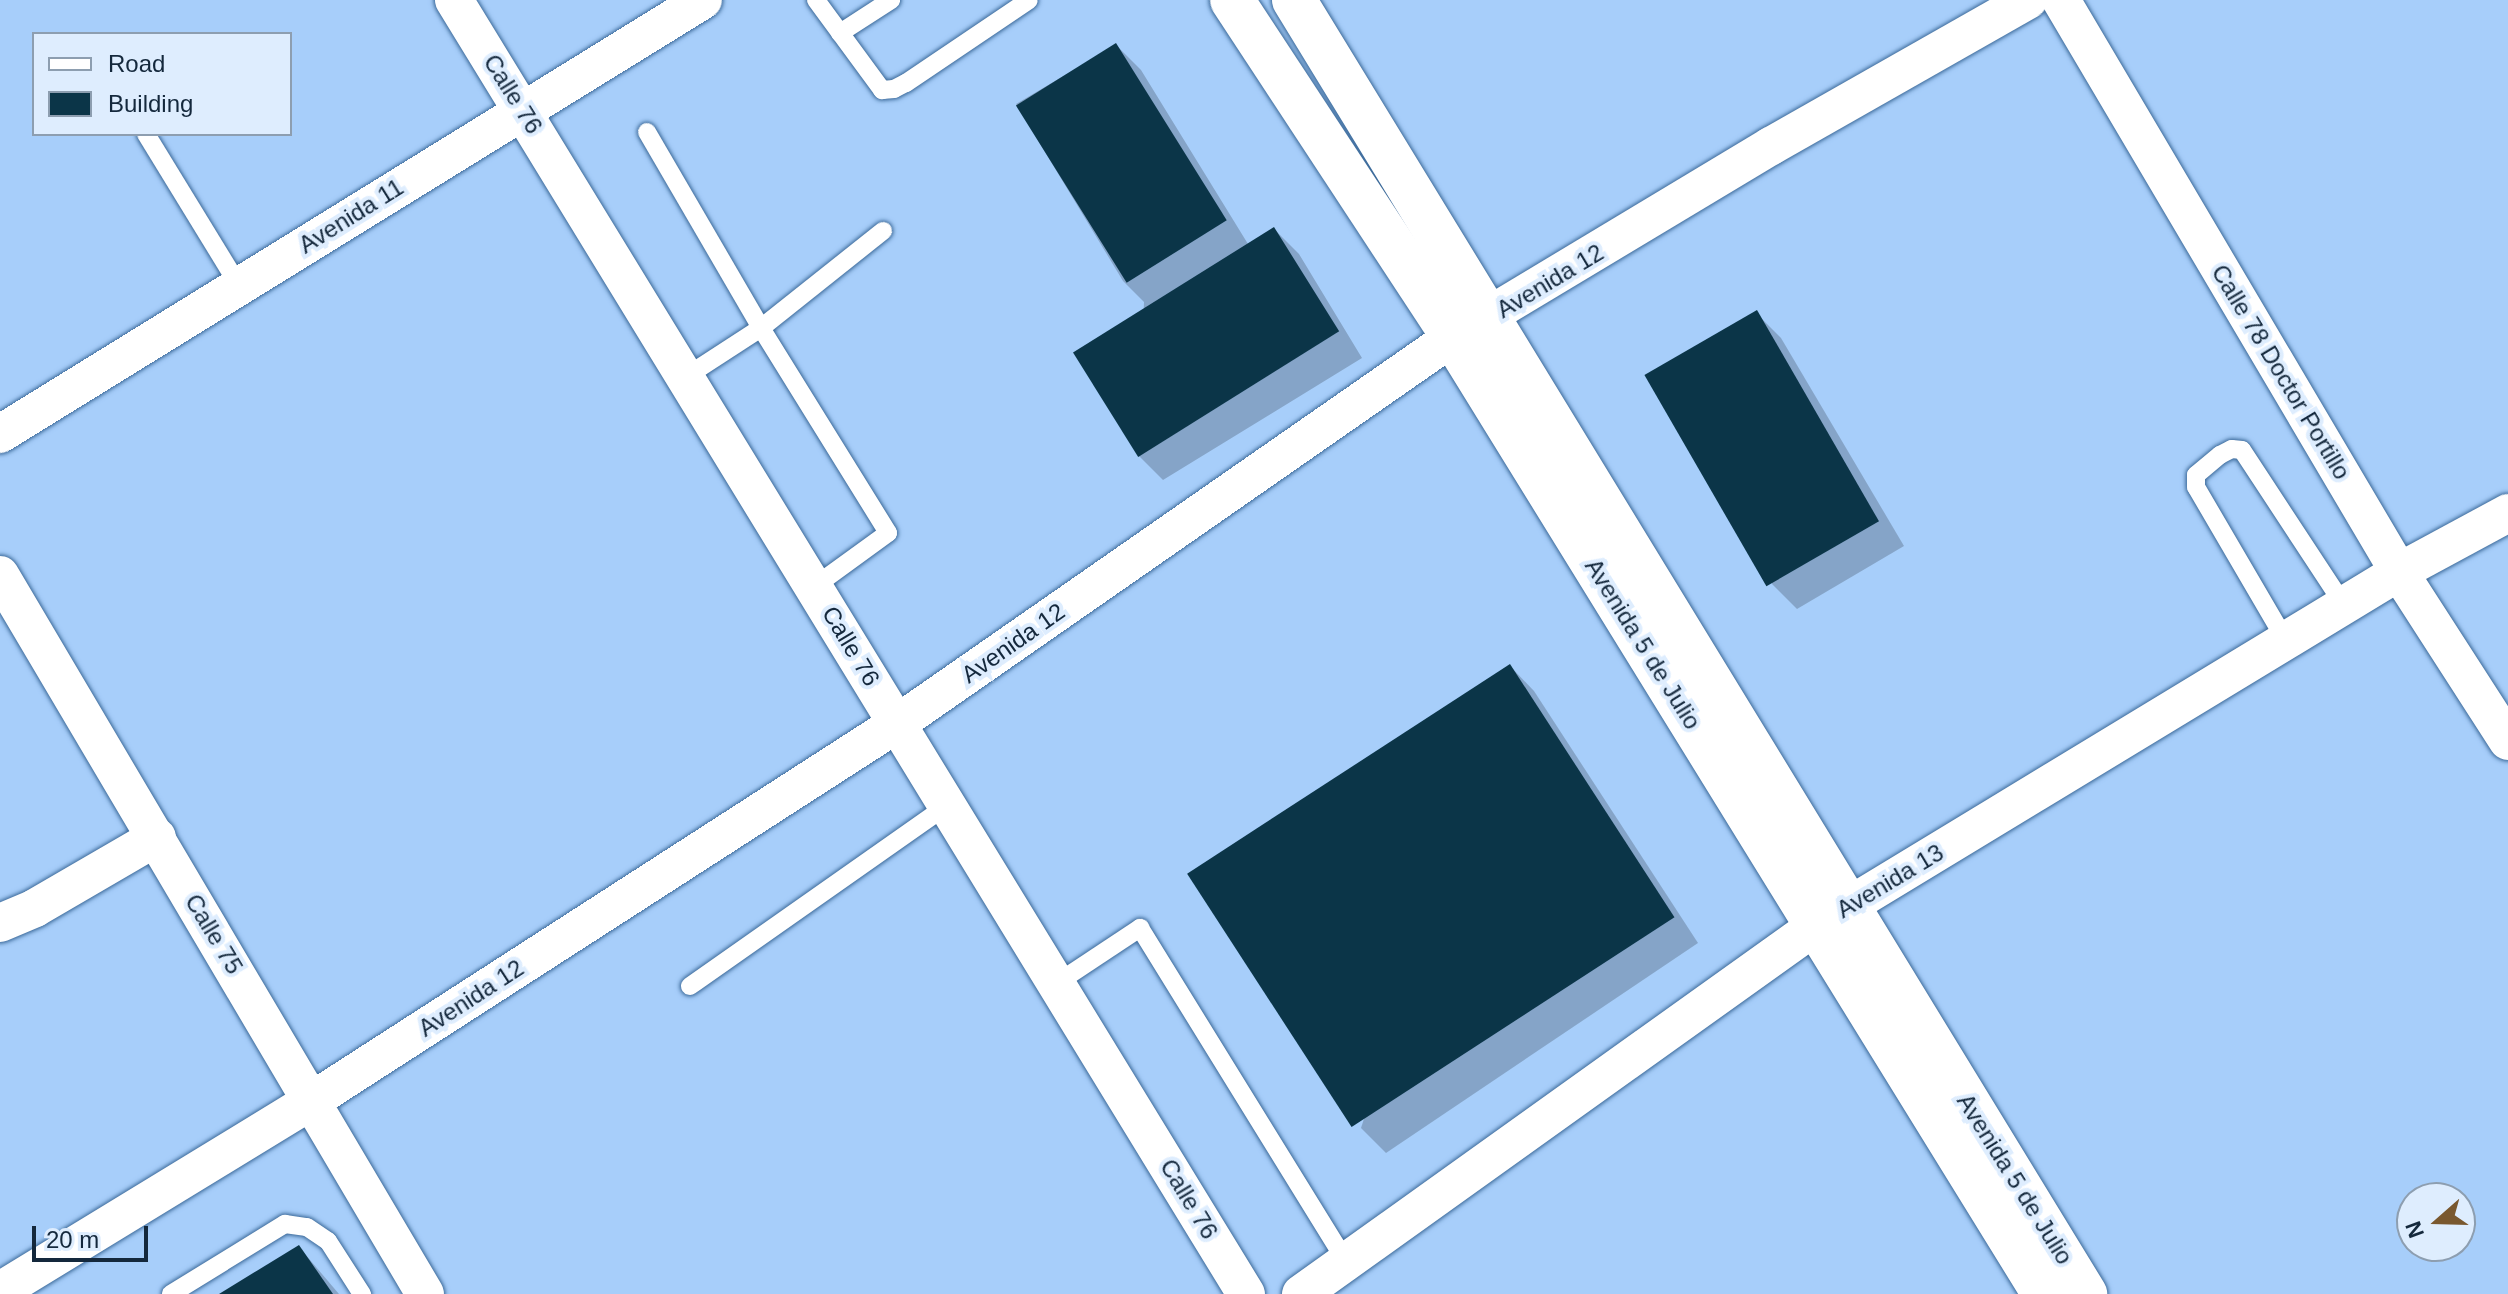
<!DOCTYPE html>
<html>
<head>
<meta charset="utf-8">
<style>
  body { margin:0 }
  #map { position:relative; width:2508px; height:1294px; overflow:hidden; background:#a7cefa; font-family:Arial,sans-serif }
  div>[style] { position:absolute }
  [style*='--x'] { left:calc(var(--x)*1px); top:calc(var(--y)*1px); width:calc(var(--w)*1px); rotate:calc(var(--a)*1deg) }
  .shadow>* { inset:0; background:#0003 }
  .building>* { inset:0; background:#0b3548; transform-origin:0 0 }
  .roads { filter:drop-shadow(0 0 2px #3b6999) drop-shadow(0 0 2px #3b6999) }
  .lane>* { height:18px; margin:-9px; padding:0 9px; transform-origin:9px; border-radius:9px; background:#fff }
  .street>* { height:38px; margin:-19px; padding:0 19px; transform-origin:19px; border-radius:19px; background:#fff }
  .secondary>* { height:44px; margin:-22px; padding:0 22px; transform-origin:22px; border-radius:22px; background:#fff }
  span { translate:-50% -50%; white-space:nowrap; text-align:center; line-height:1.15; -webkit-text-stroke:8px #deedfe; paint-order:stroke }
  .street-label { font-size:24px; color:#14283c }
  .legend { position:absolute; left:32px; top:32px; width:260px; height:104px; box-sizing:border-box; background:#deedfe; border:2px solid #8d9eb0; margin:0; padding:10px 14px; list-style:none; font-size:24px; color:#14283c }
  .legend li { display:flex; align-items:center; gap:16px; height:40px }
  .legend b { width:40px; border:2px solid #8d9eb0 }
  .north { position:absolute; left:2396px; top:1182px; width:80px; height:80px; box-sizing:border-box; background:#deedfe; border:2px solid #8d9eb0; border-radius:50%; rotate:250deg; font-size:22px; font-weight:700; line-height:32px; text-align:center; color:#14283c }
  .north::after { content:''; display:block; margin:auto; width:28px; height:36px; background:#79582f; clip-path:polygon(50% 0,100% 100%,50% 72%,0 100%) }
  .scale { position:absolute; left:32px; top:1226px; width:116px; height:36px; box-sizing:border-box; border:4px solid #14283c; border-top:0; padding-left:10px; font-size:24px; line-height:28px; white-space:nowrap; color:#14283c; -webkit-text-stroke:6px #deedfe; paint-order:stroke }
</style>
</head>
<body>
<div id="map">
  <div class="shadow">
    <div style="clip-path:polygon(1116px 45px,1141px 70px,1248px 244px,1274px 229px,1299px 254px,1362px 358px,1163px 480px,1138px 455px,1144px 302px,1123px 281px,1016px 104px)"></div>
    <div style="clip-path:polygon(1756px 313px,1781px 338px,1904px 546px,1797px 609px,1772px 584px)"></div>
    <div style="clip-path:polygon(1510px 666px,1534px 691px,1698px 943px,1386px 1153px,1361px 1128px)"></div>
    <div style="clip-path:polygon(299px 1247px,339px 1294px,223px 1294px)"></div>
  </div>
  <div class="building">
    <div style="left:1116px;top:43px;width:209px;height:118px;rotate:58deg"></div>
    <div style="left:1274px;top:227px;width:123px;height:237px;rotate:58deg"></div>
    <div style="left:1757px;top:310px;width:244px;height:130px;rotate:60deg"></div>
    <div style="left:1510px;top:664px;width:302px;height:385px;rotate:57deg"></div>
    <div style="clip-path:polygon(299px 1245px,333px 1294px,219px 1294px)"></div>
  </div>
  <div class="roads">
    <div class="lane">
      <div style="--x:816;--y:0;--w:112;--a:53.7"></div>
      <div style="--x:882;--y:90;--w:12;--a:-5"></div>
      <div style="--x:894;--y:89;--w:13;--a:-27"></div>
      <div style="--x:906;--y:83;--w:148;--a:-34"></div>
      <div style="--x:840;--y:33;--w:61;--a:-32.9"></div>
      <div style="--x:647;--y:132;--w:227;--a:59.8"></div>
      <div style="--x:761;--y:328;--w:241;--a:58.2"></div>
      <div style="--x:888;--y:533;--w:90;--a:144"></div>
      <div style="--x:146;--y:134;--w:178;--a:58.5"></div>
      <div style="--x:687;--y:376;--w:88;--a:-33"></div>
      <div style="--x:761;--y:328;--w:156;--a:-38.5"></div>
      <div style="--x:2286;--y:641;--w:178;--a:-120.3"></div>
      <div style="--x:2196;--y:487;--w:12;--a:-90"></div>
      <div style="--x:2196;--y:475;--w:31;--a:-40"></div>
      <div style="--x:2220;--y:455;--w:13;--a:-27"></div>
      <div style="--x:2232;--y:449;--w:10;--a:6"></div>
      <div style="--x:2242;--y:450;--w:188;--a:56.7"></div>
      <div style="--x:1057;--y:983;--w:100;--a:-33.5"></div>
      <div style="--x:1140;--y:928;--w:392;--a:58.3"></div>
      <div style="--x:690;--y:986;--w:315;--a:-35.1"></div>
      <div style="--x:171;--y:1294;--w:134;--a:-31.6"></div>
      <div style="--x:285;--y:1224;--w:22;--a:8"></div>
      <div style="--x:307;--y:1227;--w:25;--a:34"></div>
      <div style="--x:328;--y:1241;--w:63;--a:57.3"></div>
    </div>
    <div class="street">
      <div style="--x:454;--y:0;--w:1517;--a:58.53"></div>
      <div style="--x:2061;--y:0;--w:664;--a:59.42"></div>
      <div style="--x:2399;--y:572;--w:201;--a:57.2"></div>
      <div style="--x:0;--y:434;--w:826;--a:-31.69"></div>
      <div style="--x:0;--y:575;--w:835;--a:59.41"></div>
      <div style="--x:0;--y:923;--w:38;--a:-23"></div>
      <div style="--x:35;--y:908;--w:141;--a:-30.2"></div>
      <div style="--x:0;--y:1291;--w:367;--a:-31.4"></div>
      <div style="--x:313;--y:1100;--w:696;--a:-32.8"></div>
      <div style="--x:898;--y:723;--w:676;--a:-34.82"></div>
      <div style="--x:1453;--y:337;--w:371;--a:-31"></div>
      <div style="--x:1771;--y:146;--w:296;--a:-29.6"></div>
      <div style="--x:1301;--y:1294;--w:634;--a:-35.57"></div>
      <div style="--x:1817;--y:925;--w:681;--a:-31.24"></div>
      <div style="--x:2399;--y:572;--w:124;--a:-28.4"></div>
    </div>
    <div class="secondary">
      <div style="--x:1232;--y:0;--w:403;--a:56.7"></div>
      <div style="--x:1453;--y:337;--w:1125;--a:58.3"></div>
      <div style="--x:1294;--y:0;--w:1517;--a:58.56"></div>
    </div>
  </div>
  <div class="street-label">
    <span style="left:513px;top:94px;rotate:58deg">Calle 76</span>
    <span style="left:351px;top:216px;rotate:-32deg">Avenida 11</span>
    <span style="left:1550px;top:281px;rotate:-31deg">Avenida 12</span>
    <span style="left:2281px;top:372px;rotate:59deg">Calle 78 Doctor Portillo</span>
    <span style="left:1013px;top:643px;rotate:-35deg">Avenida 12</span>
    <span style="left:1643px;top:644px;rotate:58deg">Avenida 5 de Julio</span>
    <span style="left:851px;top:646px;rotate:59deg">Calle 76</span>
    <span style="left:1890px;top:881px;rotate:-31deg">Avenida 13</span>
    <span style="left:214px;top:934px;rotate:59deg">Calle 75</span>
    <span style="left:471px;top:998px;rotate:-33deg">Avenida 12</span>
    <span style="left:2015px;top:1179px;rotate:58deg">Avenida 5 de Julio</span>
    <span style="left:1189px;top:1199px;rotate:59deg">Calle 76</span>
  </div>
  <ul class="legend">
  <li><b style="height:10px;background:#fff"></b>Road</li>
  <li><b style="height:22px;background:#0b3548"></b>Building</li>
  </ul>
  <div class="north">N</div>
  <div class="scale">20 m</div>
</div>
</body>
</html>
